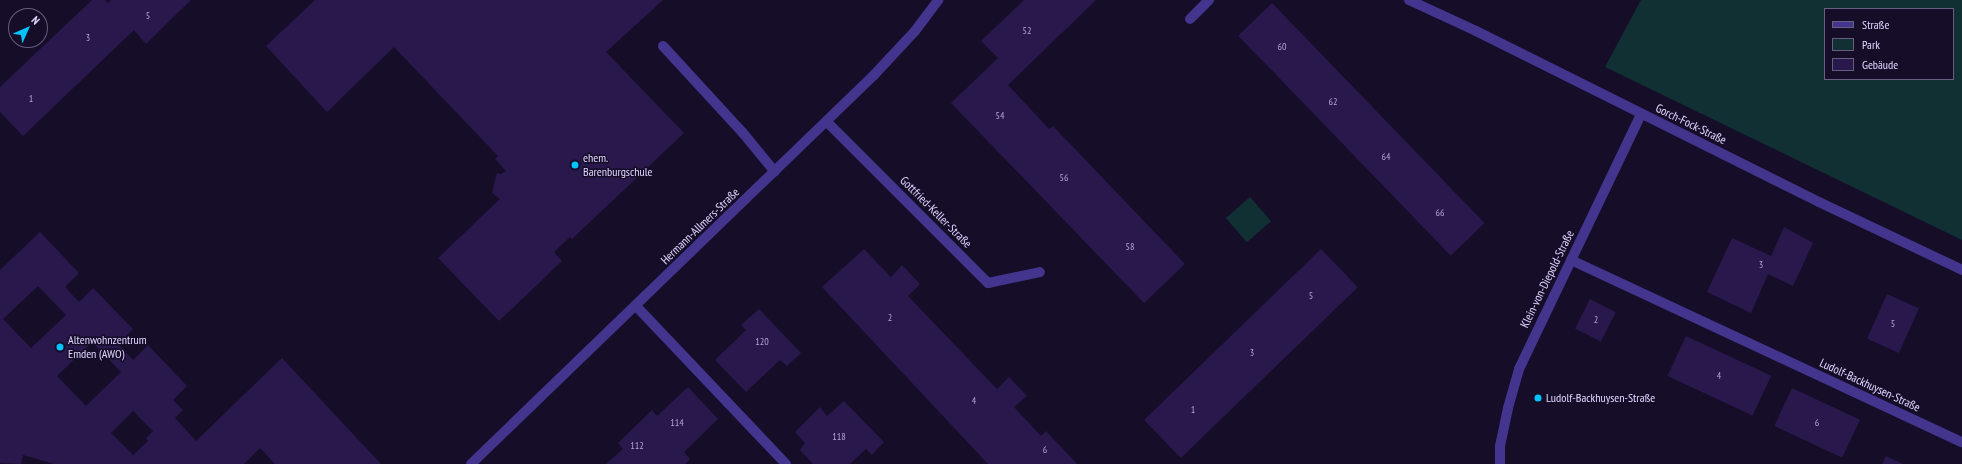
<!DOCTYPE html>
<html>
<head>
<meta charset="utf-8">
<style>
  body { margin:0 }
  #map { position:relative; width:1962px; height:464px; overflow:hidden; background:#160d29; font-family:"PT Sans Narrow",sans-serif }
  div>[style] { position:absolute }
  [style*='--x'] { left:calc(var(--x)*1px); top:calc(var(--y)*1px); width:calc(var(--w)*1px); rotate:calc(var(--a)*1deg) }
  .green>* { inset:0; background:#103034; transform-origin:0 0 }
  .building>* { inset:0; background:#29184c; transform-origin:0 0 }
  .lane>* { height:10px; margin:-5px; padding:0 5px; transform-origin:5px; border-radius:5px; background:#43348d }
  .street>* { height:10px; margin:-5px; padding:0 5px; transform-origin:5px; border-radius:5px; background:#43348d }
  .dots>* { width:11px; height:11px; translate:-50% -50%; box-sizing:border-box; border:2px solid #160d29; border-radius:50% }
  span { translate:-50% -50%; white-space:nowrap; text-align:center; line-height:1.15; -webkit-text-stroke:3px #160d29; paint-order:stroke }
  .number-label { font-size:10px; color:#b2a6d2 }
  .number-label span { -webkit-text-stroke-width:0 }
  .street-label { font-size:12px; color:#e0d5ff }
  .poi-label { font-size:12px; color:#e0d5ff }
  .left { translate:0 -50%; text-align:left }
  .legend { position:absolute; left:1824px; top:8px; width:130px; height:72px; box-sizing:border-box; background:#160d29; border:1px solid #675d7f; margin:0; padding:5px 7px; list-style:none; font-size:12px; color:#e0d5ff }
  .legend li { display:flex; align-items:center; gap:8px; height:20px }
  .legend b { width:20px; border:1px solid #675d7f }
  .north { position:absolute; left:8px; top:8px; width:40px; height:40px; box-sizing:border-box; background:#160d29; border:1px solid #675d7f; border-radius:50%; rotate:45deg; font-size:11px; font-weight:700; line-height:16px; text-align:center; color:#e0d5ff }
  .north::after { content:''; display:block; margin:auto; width:14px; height:18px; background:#01c4ff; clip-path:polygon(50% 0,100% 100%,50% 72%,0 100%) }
</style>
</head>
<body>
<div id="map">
  <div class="green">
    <div style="clip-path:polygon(evenodd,1641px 0,1962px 0,1962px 240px,1605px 67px,1641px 0,1825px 9px,1953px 9px,1953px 79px,1825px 79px,1825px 9px)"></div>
    <div style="left:1250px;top:197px;width:32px;height:32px;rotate:49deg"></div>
  </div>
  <div class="building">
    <div style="clip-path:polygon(92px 0,105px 0,108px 3px,111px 0,191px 0,146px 44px,134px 30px,23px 136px,0 112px,0 87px)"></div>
    <div style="clip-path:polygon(315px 0,663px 0,606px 52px,684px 133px,572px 239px,570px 237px,554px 252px,562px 261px,499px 321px,438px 258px,500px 199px,492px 193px,497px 173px,501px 174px,506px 171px,495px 159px,498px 156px,394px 47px,327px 112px,266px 46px)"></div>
    <div style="clip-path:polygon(1024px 0,1096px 0,1008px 85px,1049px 129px,1053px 126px,1185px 264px,1144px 303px,951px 103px,998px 58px,981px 41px)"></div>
    <div style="left:1272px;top:3px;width:306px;height:47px;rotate:46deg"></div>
    <div style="clip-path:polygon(1784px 227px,1813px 243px,1793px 286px,1768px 274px,1751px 313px,1707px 292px,1732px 238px,1771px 256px)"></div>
    <div style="clip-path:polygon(evenodd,40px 232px,79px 273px,65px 287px,79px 302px,93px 288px,133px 329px,118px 344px,133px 360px,148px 345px,187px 386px,173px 400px,183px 410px,175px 418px,196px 441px,282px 358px,381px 464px,275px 464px,260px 448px,244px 464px,54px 464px,23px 455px,21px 464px,0 463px,0 270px,40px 232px,38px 286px,66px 315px,31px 348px,3px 319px,38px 286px,40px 232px,92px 342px,121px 372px,86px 406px,57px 376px,92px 342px,40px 232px,133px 411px,153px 431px,146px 438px,148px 441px,133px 455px,111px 433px,133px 411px)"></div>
    <div style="clip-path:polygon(864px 249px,891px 277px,902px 265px,920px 284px,908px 296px,997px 389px,1009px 377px,1027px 396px,1014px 407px,1041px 436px,1046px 431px,1077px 464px,988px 464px,822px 287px)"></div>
    <div style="left:1321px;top:249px;width:53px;height:246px;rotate:46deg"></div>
    <div style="left:1887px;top:294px;width:35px;height:49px;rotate:24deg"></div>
    <div style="left:1590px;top:299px;width:29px;height:33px;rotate:27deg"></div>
    <div style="clip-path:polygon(759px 309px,801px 353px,787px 366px,780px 360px,746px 392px,715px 360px,746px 330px,741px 325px)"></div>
    <div style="left:1686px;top:336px;width:94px;height:44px;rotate:25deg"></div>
    <div style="clip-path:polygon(688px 387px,718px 419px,684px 452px,690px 459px,685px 464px,606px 464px,623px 449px,618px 443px,652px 410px,657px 416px)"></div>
    <div style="left:1792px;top:388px;width:75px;height:42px;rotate:25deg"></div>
    <div style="clip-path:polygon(844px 401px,884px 442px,872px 455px,866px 449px,850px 464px,813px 464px,800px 450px,805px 443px,795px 432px,820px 407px,827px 416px)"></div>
    <div style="clip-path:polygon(1886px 456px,1903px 464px,1882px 464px)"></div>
  </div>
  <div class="lane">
    <div style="--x:1190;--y:19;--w:27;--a:-45"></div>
    <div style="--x:663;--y:46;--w:118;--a:47.4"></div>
    <div style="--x:743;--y:133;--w:50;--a:50.6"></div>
    <div style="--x:636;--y:306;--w:218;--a:46.5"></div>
  </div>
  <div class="street">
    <div style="--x:1409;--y:0;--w:74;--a:24.8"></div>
    <div style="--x:1476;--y:31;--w:383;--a:26.5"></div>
    <div style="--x:1819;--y:202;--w:158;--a:25.4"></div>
    <div style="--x:827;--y:122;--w:228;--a:45"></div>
    <div style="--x:988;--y:283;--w:53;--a:-11.9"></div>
    <div style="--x:1571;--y:260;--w:431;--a:25"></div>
    <div style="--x:471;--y:464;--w:560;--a:-43.99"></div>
    <div style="--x:874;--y:75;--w:60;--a:-47"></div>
    <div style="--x:915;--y:31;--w:39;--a:-53"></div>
    <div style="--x:1500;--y:464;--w:18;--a:-90"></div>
    <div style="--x:1500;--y:446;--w:39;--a:-78"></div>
    <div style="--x:1508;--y:408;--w:41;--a:-74.2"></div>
    <div style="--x:1519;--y:369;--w:283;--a:-64.4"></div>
  </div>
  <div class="dots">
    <div style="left:575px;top:165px;background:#01c4ff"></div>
    <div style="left:60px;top:347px;background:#01c4ff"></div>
    <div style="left:1538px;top:398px;background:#01c4ff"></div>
  </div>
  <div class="number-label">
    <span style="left:148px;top:16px">5</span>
    <span style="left:1027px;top:31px">52</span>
    <span style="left:88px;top:38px">3</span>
    <span style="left:1282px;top:47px">60</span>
    <span style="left:31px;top:99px">1</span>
    <span style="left:1333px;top:102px">62</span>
    <span style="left:1000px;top:116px">54</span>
    <span style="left:1386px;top:157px">64</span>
    <span style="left:1064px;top:178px">56</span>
    <span style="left:1440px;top:213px">66</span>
    <span style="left:1130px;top:247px">58</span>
    <span style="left:1761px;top:265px">3</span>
    <span style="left:1311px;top:296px">5</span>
    <span style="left:890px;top:318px">2</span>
    <span style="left:1596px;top:320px">2</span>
    <span style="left:1893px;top:324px">5</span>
    <span style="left:762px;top:342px">120</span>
    <span style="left:1252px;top:353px">3</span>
    <span style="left:1719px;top:376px">4</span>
    <span style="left:974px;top:401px">4</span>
    <span style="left:1193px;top:410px">1</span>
    <span style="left:677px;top:423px">114</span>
    <span style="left:1817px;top:423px">6</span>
    <span style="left:839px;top:437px">118</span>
    <span style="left:637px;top:446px">112</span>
    <span style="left:1045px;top:450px">6</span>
  </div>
  <div class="street-label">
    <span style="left:1691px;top:124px;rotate:26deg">Gorch-Fock-Straße</span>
    <span style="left:936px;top:212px;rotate:45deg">Gottfried-Keller-Straße</span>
    <span style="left:700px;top:226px;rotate:-44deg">Hermann-Allmers-Straße</span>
    <span style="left:1547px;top:279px;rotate:-64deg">Klein-von-Diepold-Straße</span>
    <span style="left:1870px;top:385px;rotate:25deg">Ludolf-Backhuysen-Straße</span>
  </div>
  <div class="poi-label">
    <span class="left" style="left:583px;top:165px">ehem.<br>Barenburgschule</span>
    <span class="left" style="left:68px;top:347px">Altenwohnzentrum<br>Emden (AWO)</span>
    <span class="left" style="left:1546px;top:398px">Ludolf-Backhuysen-Straße</span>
  </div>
  <ul class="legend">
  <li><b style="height:5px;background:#43348d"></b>Straße</li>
  <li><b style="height:11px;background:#103034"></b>Park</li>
  <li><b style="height:11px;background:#29184c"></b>Gebäude</li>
  </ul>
  <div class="north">N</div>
</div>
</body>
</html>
